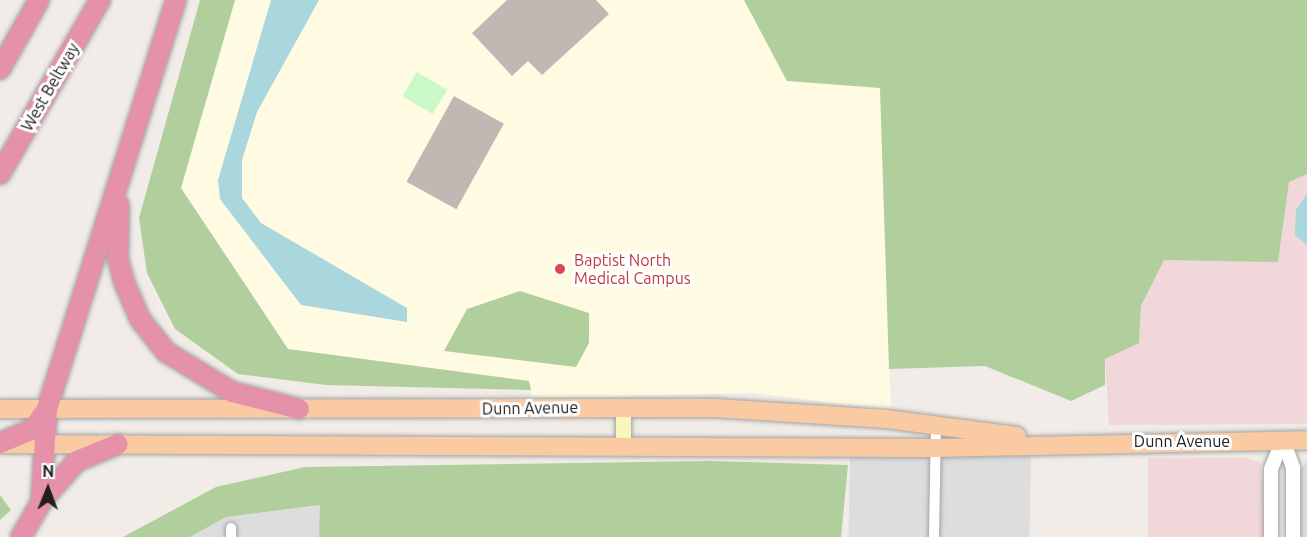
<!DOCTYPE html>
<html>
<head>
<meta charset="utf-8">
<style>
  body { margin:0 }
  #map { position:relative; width:1307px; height:537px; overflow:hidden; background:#f1ece7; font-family:Ubuntu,sans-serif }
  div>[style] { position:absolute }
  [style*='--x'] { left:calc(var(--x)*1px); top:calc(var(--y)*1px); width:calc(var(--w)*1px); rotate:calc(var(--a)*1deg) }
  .residential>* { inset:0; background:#deddde; transform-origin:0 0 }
  .commercial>* { inset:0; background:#f1d7d9 }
  .education>* { inset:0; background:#fefbe2 }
  .forest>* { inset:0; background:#b1cf9d }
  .park>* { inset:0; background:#c8f9c6; transform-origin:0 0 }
  .water>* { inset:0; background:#a9d7dd }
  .building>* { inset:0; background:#c1b8b4; transform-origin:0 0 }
  .roads { filter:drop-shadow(0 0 2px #a4a4a4) drop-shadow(0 0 2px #a4a4a4) }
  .minor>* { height:10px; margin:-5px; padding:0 5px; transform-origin:5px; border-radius:5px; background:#fff }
  .tertiary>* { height:14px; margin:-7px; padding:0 7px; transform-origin:7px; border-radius:7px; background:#fff }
  .secondary>* { height:15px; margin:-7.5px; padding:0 7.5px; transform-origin:7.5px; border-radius:7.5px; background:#f9f5bd }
  .primary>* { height:18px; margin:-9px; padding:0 9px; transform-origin:9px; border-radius:9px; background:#facba3 }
  .motorway>* { height:20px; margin:-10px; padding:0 10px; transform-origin:10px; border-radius:10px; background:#e691aa }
  .dots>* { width:16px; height:16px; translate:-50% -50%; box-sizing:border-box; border:3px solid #fff; border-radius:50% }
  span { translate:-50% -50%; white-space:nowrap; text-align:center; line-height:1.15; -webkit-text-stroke:6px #fff; paint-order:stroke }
  .street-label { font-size:16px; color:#202020 }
  .health-label { font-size:16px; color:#be3a42 }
  .left { translate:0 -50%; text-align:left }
  .north { position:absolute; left:18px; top:459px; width:60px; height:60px; -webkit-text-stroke:4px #fff; paint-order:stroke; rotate:1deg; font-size:16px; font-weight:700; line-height:24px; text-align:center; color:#202020 }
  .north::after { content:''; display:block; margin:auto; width:21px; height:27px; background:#202020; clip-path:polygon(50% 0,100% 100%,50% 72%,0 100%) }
</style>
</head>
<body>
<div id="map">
  <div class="residential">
    <div style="left:850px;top:453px;width:181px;height:84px;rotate:1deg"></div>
    <div style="clip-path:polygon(1307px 460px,1307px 537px,1299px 537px,1300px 471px)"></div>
    <div style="clip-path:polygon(321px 505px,319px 537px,190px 537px,226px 517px)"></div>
  </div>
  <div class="commercial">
    <div style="clip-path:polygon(1307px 174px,1307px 424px,1109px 425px,1105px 359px,1139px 343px,1141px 306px,1164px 259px,1278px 262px,1289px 181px)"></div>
    <div style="clip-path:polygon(1148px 458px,1248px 458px,1261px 463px,1265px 537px,1148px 537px)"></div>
  </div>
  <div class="education">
    <div style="clip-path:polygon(235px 0,744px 0,787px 81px,880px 87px,891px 411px,756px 393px,532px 398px,528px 381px,288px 349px,181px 188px)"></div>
  </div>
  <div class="forest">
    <div style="clip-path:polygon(200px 0,235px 0,181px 188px,288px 349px,529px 381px,531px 390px,326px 385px,238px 374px,175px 329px,147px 273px,139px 218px)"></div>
    <div style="clip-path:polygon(744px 0,1307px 0,1307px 174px,1289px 182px,1278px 262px,1164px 260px,1141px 306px,1139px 343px,1105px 359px,1105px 385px,1071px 401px,985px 366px,889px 369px,880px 88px,787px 81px)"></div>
    <div style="clip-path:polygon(520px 291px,589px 313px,589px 343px,576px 367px,444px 351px,467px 309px)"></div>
    <div style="clip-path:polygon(709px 461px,848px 465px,841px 537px,319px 537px,320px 505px,226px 517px,190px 537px,123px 537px,216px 487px,305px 467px)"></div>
    <div style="clip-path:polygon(0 495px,11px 510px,0 520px)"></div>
  </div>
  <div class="park">
    <div style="left:417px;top:72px;width:35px;height:28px;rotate:31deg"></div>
  </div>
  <div class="water">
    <div style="clip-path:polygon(271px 0,319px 0,257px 112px,242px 160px,242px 198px,261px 223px,407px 308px,407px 322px,301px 305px,220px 199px,218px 180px)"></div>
    <div style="clip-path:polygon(1307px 194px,1307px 245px,1295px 235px,1296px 210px)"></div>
  </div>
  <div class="building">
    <div style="clip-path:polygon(507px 0,596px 0,609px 14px,542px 75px,528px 61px,512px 76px,472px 33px)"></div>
    <div style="left:454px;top:96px;width:57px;height:98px;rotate:29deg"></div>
  </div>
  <div class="roads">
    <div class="minor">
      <div style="--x:231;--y:528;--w:9;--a:90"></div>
      <div style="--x:934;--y:537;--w:113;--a:-89"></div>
    </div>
    <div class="tertiary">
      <div style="--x:1283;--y:440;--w:30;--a:70"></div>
      <div style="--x:1293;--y:468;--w:69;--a:90"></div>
      <div style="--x:1271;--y:537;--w:68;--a:-90"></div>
      <div style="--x:1271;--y:469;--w:31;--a:-68"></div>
    </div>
    <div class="secondary">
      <div style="--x:623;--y:407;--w:35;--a:90"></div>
    </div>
    <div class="primary">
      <div style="--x:0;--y:409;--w:715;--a:-0.08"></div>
      <div style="--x:715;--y:408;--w:172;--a:3.7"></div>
      <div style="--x:887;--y:419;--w:131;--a:7.5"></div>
      <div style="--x:0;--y:444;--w:934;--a:0.25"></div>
      <div style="--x:934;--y:448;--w:373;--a:-1.2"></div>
    </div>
    <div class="motorway">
      <div style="--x:0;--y:69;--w:79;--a:-60.5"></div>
      <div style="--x:0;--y:174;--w:201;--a:-60.1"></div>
      <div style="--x:119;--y:205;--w:54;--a:91.1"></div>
      <div style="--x:118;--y:259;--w:24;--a:75"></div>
      <div style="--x:124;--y:282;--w:40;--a:66.6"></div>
      <div style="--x:140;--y:319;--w:42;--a:51.8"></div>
      <div style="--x:166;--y:352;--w:77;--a:31.2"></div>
      <div style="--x:232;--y:392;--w:69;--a:14.2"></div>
      <div style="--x:0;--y:443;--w:36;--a:-23"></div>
      <div style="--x:33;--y:429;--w:24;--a:-55"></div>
      <div style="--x:47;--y:409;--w:429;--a:-72.5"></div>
      <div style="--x:44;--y:498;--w:50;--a:-48.3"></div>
      <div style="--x:77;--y:461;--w:44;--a:-22.5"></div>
      <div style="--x:21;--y:537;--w:39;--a:-60"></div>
      <div style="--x:41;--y:503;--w:94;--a:-86.3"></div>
    </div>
  </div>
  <div class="dots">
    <div style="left:560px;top:269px;background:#e0444e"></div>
  </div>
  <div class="street-label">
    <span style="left:50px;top:87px;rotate:-60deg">West Beltway</span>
    <span style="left:530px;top:408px;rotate:-1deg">Dunn Avenue</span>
    <span style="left:1182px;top:441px">Dunn Avenue</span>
  </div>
  <div class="health-label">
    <span class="left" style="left:574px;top:269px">Baptist North<br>Medical Campus</span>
  </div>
  <div class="north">N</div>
</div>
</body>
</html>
